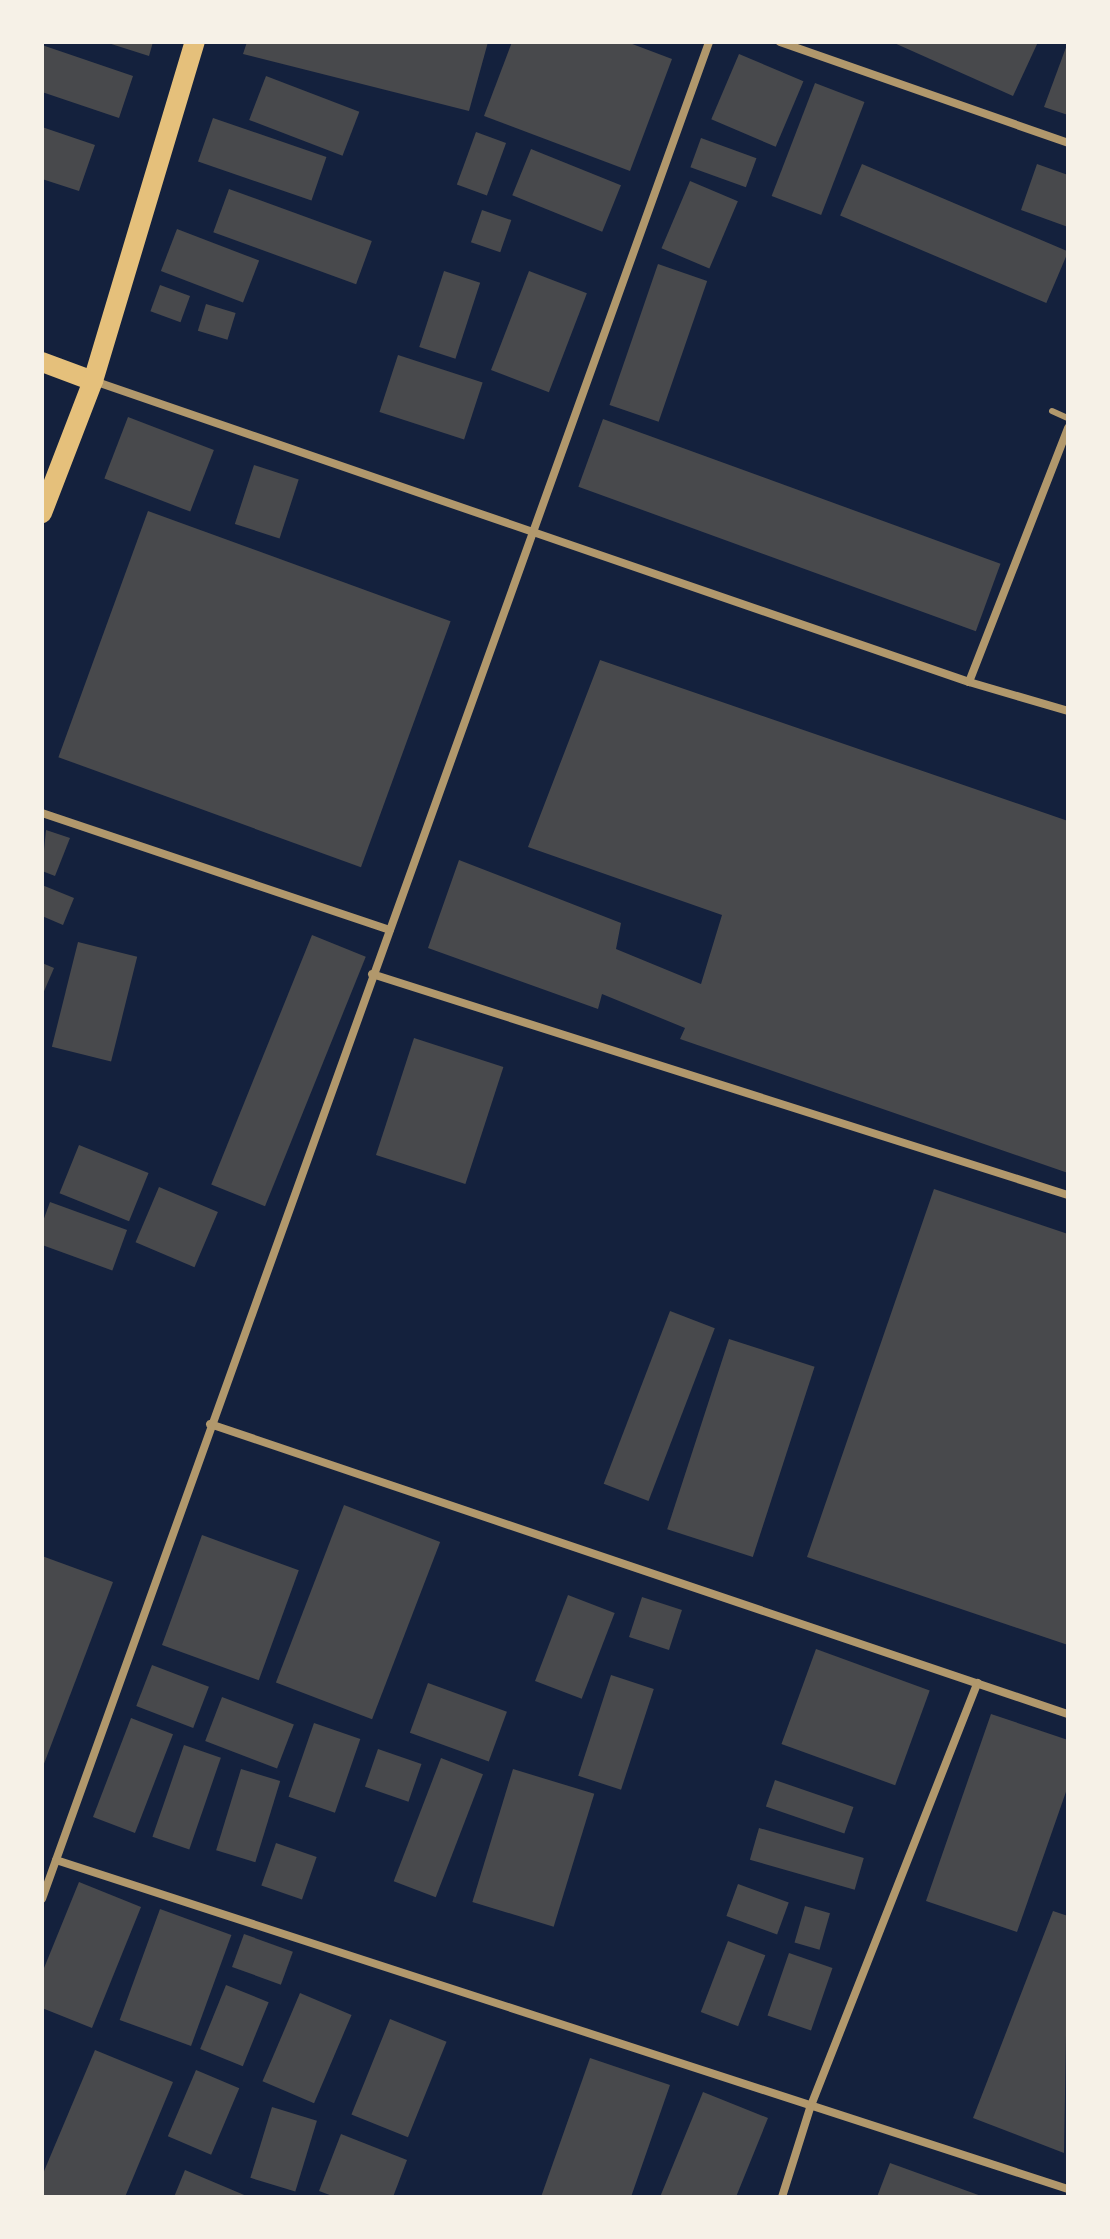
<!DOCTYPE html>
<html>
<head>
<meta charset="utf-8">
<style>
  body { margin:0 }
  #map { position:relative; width:1110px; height:2239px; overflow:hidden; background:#14213d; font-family:Ubuntu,sans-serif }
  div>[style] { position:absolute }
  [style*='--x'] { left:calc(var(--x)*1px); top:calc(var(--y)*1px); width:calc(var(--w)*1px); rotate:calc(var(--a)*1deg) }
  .building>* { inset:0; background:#48494c; transform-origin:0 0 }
  .service>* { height:6px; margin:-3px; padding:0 3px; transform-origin:3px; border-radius:3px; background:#b1986c }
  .minor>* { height:8px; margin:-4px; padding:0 4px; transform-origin:4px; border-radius:4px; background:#b1986c }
  .primary>* { height:20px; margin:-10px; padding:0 10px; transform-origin:10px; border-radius:10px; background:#e5c07b }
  span { translate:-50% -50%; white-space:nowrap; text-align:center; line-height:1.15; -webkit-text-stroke:6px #f6f1e7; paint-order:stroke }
  .frame { position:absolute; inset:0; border:44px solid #f6f1e7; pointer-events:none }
</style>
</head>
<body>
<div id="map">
  <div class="building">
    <div style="clip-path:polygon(105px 42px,153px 42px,149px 56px)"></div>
    <div style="clip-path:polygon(247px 42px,488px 42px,469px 111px,243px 54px)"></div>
    <div style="clip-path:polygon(512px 42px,627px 42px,672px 59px,630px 171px,484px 116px)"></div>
    <div style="clip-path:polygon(892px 42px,1038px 42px,1013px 96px)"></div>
    <div style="clip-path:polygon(1068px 42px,1068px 115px,1044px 107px)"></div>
    <div style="clip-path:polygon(42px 45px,133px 76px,119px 118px,42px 92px)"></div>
    <div style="left:739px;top:54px;width:70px;height:71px;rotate:23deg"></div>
    <div style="left:266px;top:76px;width:100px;height:47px;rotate:21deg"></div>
    <div style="left:815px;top:83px;width:53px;height:121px;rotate:21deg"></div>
    <div style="left:213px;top:118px;width:120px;height:46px;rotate:19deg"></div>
    <div style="clip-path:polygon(42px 127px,95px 145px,79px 191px,42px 179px)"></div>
    <div style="left:476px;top:132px;width:32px;height:56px;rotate:20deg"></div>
    <div style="left:701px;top:138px;width:59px;height:31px;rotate:20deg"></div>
    <div style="left:531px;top:149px;width:97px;height:50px;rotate:22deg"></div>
    <div style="left:862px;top:164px;width:224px;height:56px;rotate:23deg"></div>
    <div style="clip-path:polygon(1037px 164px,1068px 175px,1068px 227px,1021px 210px)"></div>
    <div style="left:690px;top:181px;width:52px;height:73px;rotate:23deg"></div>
    <div style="left:229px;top:189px;width:152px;height:46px;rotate:20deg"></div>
    <div style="left:482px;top:210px;width:31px;height:34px;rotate:19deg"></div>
    <div style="left:177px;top:229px;width:88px;height:45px;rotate:21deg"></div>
    <div style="left:658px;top:264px;width:52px;height:149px;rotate:19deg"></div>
    <div style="left:444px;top:271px;width:38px;height:80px;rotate:18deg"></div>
    <div style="left:529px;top:271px;width:62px;height:106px;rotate:21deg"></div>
    <div style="left:160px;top:285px;width:32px;height:28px;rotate:20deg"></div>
    <div style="left:206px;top:304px;width:31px;height:28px;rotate:17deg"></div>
    <div style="left:398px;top:355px;width:89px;height:60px;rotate:18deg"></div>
    <div style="left:128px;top:417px;width:92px;height:66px;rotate:21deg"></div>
    <div style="left:603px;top:419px;width:423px;height:72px;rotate:20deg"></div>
    <div style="left:254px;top:465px;width:47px;height:62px;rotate:18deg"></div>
    <div style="left:148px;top:511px;width:322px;height:262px;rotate:20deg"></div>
    <div style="clip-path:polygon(600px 660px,1068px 821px,1068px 1173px,680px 1039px,685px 1028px,602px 994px,598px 1009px,428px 948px,459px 860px,621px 923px,616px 949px,701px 984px,722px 915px,528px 847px)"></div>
    <div style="clip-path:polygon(46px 830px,70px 838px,55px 876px,42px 871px)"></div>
    <div style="clip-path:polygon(42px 885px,74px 898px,63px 925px,42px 916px)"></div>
    <div style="left:312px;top:935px;width:58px;height:269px;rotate:22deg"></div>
    <div style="left:78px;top:942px;width:61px;height:108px;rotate:14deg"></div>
    <div style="clip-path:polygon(42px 963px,54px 968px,42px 996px)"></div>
    <div style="left:414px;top:1038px;width:94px;height:123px;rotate:18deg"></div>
    <div style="left:79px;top:1145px;width:75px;height:52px;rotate:22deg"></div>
    <div style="left:159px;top:1187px;width:64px;height:60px;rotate:23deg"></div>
    <div style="clip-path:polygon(934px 1189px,1068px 1234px,1068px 1645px,807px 1557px)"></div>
    <div style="left:50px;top:1202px;width:82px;height:43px;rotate:20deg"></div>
    <div style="left:670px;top:1311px;width:48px;height:185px;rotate:21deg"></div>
    <div style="left:729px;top:1339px;width:90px;height:200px;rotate:18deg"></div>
    <div style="left:344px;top:1505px;width:103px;height:190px;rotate:21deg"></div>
    <div style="left:202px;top:1535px;width:103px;height:117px;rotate:20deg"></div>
    <div style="clip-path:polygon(42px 1556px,113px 1582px,42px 1769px)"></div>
    <div style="left:568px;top:1595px;width:50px;height:92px;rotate:21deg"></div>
    <div style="left:642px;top:1597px;width:42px;height:42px;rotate:18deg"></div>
    <div style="left:816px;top:1649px;width:121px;height:101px;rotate:20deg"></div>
    <div style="left:152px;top:1665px;width:61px;height:44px;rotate:21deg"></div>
    <div style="left:611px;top:1675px;width:45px;height:106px;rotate:18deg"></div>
    <div style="left:428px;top:1683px;width:84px;height:53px;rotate:20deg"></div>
    <div style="left:222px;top:1697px;width:77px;height:47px;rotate:21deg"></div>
    <div style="clip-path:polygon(991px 1714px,1068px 1740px,1068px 1786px,1017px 1932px,926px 1901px)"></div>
    <div style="left:131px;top:1718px;width:45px;height:106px;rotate:21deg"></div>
    <div style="left:314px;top:1723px;width:49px;height:78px;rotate:19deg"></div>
    <div style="left:184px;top:1745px;width:39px;height:97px;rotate:19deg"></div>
    <div style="left:378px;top:1749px;width:46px;height:40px;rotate:19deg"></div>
    <div style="left:441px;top:1758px;width:45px;height:132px;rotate:21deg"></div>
    <div style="left:241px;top:1769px;width:41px;height:85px;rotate:17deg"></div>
    <div style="left:513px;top:1769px;width:85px;height:139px;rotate:17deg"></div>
    <div style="left:775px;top:1780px;width:83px;height:28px;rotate:19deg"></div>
    <div style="left:759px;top:1828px;width:109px;height:33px;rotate:16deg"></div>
    <div style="left:276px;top:1843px;width:43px;height:45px;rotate:19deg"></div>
    <div style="clip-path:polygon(79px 1882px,141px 1907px,92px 2028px,42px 2008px,42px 1973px)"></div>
    <div style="left:738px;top:1884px;width:54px;height:34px;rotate:20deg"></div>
    <div style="left:805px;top:1906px;width:26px;height:38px;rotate:16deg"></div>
    <div style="left:160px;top:1909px;width:76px;height:118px;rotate:20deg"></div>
    <div style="clip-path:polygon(1053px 1911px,1068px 1916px,1064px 2153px,973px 2118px)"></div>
    <div style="left:244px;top:1934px;width:52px;height:35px;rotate:20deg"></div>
    <div style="left:728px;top:1941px;width:40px;height:76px;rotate:21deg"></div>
    <div style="left:789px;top:1953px;width:46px;height:66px;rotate:19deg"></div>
    <div style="left:226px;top:1985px;width:46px;height:69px;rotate:22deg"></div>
    <div style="left:300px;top:1993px;width:56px;height:96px;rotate:23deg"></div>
    <div style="left:390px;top:2019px;width:61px;height:103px;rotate:22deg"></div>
    <div style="clip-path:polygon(95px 2050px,173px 2082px,125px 2197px,42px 2197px,42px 2176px)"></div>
    <div style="clip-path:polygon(590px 2058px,670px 2085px,631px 2197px,541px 2197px)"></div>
    <div style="left:196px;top:2070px;width:47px;height:72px;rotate:23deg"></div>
    <div style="clip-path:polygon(703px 2092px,768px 2118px,736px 2197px,660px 2197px)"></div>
    <div style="left:272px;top:2107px;width:47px;height:74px;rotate:17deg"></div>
    <div style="clip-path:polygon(341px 2134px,407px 2160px,393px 2197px,335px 2197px,319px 2191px)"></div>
    <div style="clip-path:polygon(890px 2163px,984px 2197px,877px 2197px)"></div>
    <div style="clip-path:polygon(185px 2170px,249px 2197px,174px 2197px)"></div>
  </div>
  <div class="service">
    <div style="--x:1052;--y:411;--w:17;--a:24"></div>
  </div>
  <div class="minor">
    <div style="--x:780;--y:42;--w:305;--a:19.3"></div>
    <div style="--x:94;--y:381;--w:925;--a:18.98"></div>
    <div style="--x:969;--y:682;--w:103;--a:16.3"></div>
    <div style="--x:969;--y:682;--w:273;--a:-68.7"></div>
    <div style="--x:42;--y:813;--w:367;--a:18.6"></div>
    <div style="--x:372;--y:974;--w:730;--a:17.62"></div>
    <div style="--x:210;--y:1424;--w:906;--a:18.68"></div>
    <div style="--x:56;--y:1860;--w:1064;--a:18.01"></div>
    <div style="--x:42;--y:1899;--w:1973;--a:-70.24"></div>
    <div style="--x:782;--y:2197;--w:93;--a:-72.5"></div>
    <div style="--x:810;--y:2108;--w:457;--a:-68.5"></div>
  </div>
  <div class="primary">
    <div style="--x:42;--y:362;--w:54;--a:20.4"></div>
    <div style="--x:42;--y:513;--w:142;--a:-68.9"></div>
    <div style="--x:93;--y:381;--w:354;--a:-73.3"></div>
  </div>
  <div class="frame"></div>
</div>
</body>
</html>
